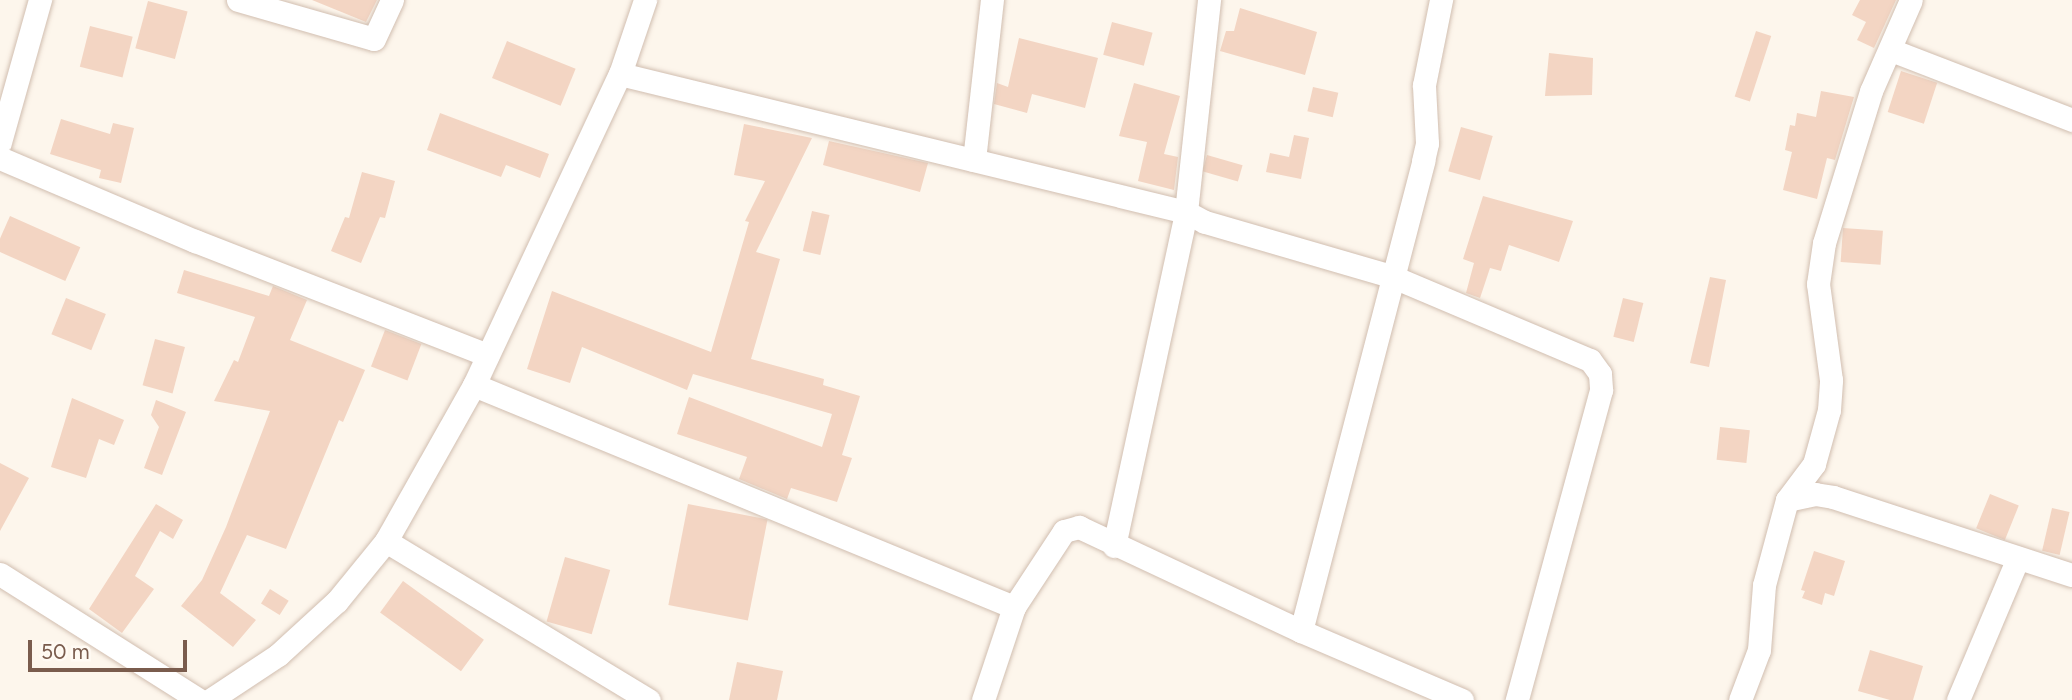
<!DOCTYPE html>
<html>
<head>
<meta charset="utf-8">
<style>
  body { margin:0 }
  #map { position:relative; width:2072px; height:700px; overflow:hidden; background:#fdf6ec; font-family:Figtree,sans-serif }
  div>[style] { position:absolute }
  [style*='--x'] { left:calc(var(--x)*1px); top:calc(var(--y)*1px); width:calc(var(--w)*1px); rotate:calc(var(--a)*1deg) }
  .building>* { inset:0; background:#f3d5c3; transform-origin:0 0 }
  .roads { filter:drop-shadow(0 0 2px #d1beb0) drop-shadow(0 0 2px #d1beb0) }
  .minor>* { height:23px; margin:-11.5px; padding:0 11.5px; transform-origin:11.5px; border-radius:11.5px; background:#fff }
  span { translate:-50% -50%; white-space:nowrap; text-align:center; line-height:1.15; -webkit-text-stroke:7px #fffaf3; paint-order:stroke }
  .scale { position:absolute; left:28px; top:640px; width:159px; height:32px; box-sizing:border-box; border:4px solid #7a5c4d; border-top:0; padding-left:9px; font-size:21px; line-height:24px; white-space:nowrap; color:#7a5c4d; -webkit-text-stroke:5px #fffaf3; paint-order:stroke }
</style>
</head>
<body>
<div id="map">
  <div class="building">
    <div style="clip-path:polygon(312px 0,377px 0,366px 22px)"></div>
    <div style="clip-path:polygon(1860px 0,1896px 0,1874px 48px,1857px 40px,1866px 22px,1852px 15px)"></div>
    <div style="left:148px;top:1px;width:41px;height:49px;rotate:15deg"></div>
    <div style="clip-path:polygon(1240px 8px,1317px 32px,1305px 75px,1220px 51px,1226px 31px,1234px 31px)"></div>
    <div style="left:1112px;top:22px;width:42px;height:34px;rotate:15deg"></div>
    <div style="left:90px;top:26px;width:44px;height:42px;rotate:14deg"></div>
    <div style="left:1756px;top:31px;width:16px;height:69px;rotate:18deg"></div>
    <div style="clip-path:polygon(1019px 38px,1098px 58px,1085px 108px,1032px 94px,1027px 113px,994px 104px,997px 83px,1008px 87px)"></div>
    <div style="left:507px;top:41px;width:74px;height:40px;rotate:22deg"></div>
    <div style="clip-path:polygon(1549px 53px,1593px 58px,1592px 95px,1545px 96px)"></div>
    <div style="left:1901px;top:71px;width:38px;height:43px;rotate:18deg"></div>
    <div style="clip-path:polygon(1134px 83px,1180px 96px,1164px 154px,1178px 157px,1174px 190px,1138px 181px,1147px 142px,1119px 136px)"></div>
    <div style="left:1313px;top:87px;width:26px;height:25px;rotate:13deg"></div>
    <div style="clip-path:polygon(1821px 91px,1854px 97px,1835px 160px,1827px 158px,1817px 199px,1783px 190px,1792px 152px,1785px 150px,1790px 125px,1795px 126px,1797px 113px,1816px 117px)"></div>
    <div style="clip-path:polygon(440px 113px,549px 154px,540px 178px,506px 165px,501px 177px,427px 150px)"></div>
    <div style="clip-path:polygon(61px 119px,110px 134px,113px 123px,134px 128px,121px 183px,99px 178px,101px 170px,50px 154px)"></div>
    <div style="clip-path:polygon(744px 124px,812px 138px,756px 252px,780px 259px,751px 359px,824px 379px,823px 385px,860px 396px,842px 455px,852px 458px,837px 502px,791px 488px,787px 499px,739px 479px,747px 457px,677px 434px,689px 397px,822px 447px,832px 414px,693px 374px,687px 390px,582px 347px,570px 383px,527px 369px,552px 291px,711px 352px,749px 222px,745px 221px,765px 181px,734px 175px)"></div>
    <div style="left:1461px;top:127px;width:33px;height:46px;rotate:16deg"></div>
    <div style="clip-path:polygon(1294px 135px,1309px 138px,1301px 179px,1266px 172px,1270px 153px,1289px 157px)"></div>
    <div style="clip-path:polygon(829px 141px,928px 163px,920px 192px,823px 165px)"></div>
    <div style="left:1207px;top:155px;width:37px;height:17px;rotate:16deg"></div>
    <div style="clip-path:polygon(362px 172px,395px 181px,385px 218px,380px 217px,361px 263px,331px 251px,345px 217px,349px 218px)"></div>
    <div style="clip-path:polygon(1483px 196px,1573px 221px,1559px 262px,1509px 245px,1501px 271px,1490px 268px,1480px 298px,1466px 293px,1474px 263px,1463px 259px)"></div>
    <div style="left:812px;top:211px;width:18px;height:41px;rotate:13deg"></div>
    <div style="left:10px;top:216px;width:77px;height:37px;rotate:24deg"></div>
    <div style="left:1843px;top:228px;width:40px;height:34px;rotate:4deg"></div>
    <div style="clip-path:polygon(184px 270px,269px 296px,273px 286px,307px 300px,290px 340px,365px 370px,343px 422px,339px 420px,286px 549px,247px 535px,220px 593px,256px 620px,233px 647px,181px 606px,202px 580px,226px 527px,270px 411px,214px 401px,234px 360px,238px 362px,255px 317px,177px 293px)"></div>
    <div style="clip-path:polygon(1710px 277px,1726px 280px,1709px 367px,1690px 363px)"></div>
    <div style="left:66px;top:298px;width:43px;height:39px;rotate:22deg"></div>
    <div style="left:1623px;top:298px;width:21px;height:40px;rotate:14deg"></div>
    <div style="left:385px;top:330px;width:39px;height:39px;rotate:21deg"></div>
    <div style="left:155px;top:339px;width:31px;height:48px;rotate:15deg"></div>
    <div style="clip-path:polygon(72px 398px,124px 420px,114px 445px,99px 439px,86px 478px,51px 467px)"></div>
    <div style="clip-path:polygon(156px 400px,186px 412px,162px 475px,144px 468px,159px 427px,151px 415px)"></div>
    <div style="left:1720px;top:427px;width:30px;height:33px;rotate:6deg"></div>
    <div style="clip-path:polygon(0 463px,29px 478px,0 531px)"></div>
    <div style="left:1990px;top:494px;width:31px;height:37px;rotate:22deg"></div>
    <div style="clip-path:polygon(156px 504px,183px 520px,173px 539px,160px 531px,135px 576px,154px 589px,122px 633px,89px 609px)"></div>
    <div style="left:688px;top:504px;width:81px;height:103px;rotate:11deg"></div>
    <div style="left:2052px;top:508px;width:18px;height:44px;rotate:13deg"></div>
    <div style="clip-path:polygon(1814px 551px,1845px 561px,1834px 596px,1825px 593px,1822px 605px,1802px 598px,1805px 591px,1801px 590px)"></div>
    <div style="left:565px;top:557px;width:47px;height:67px;rotate:16deg"></div>
    <div style="left:403px;top:581px;width:100px;height:39px;rotate:36deg"></div>
    <div style="left:270px;top:589px;width:22px;height:17px;rotate:32deg"></div>
    <div style="clip-path:polygon(1870px 650px,1923px 666px,1913px 700px,1890px 700px,1858px 691px)"></div>
    <div style="clip-path:polygon(737px 662px,783px 671px,777px 700px,729px 700px)"></div>
  </div>
  <div class="roads">
    <div class="minor">
      <div style="--x:238;--y:0;--w:141;--a:16"></div>
      <div style="--x:374;--y:39;--w:43;--a:-65.2"></div>
      <div style="--x:1891;--y:50;--w:194;--a:21.1"></div>
      <div style="--x:620;--y:74;--w:583;--a:13.7"></div>
      <div style="--x:1186;--y:212;--w:21;--a:28"></div>
      <div style="--x:1205;--y:222;--w:194;--a:16.2"></div>
      <div style="--x:1391;--y:276;--w:216;--a:22.9"></div>
      <div style="--x:1590;--y:360;--w:17;--a:54"></div>
      <div style="--x:1600;--y:374;--w:16;--a:86"></div>
      <div style="--x:1601;--y:390;--w:321;--a:105.2"></div>
      <div style="--x:0;--y:142;--w:148;--a:-74.3"></div>
      <div style="--x:0;--y:158;--w:212;--a:23.1"></div>
      <div style="--x:195;--y:241;--w:314;--a:21.3"></div>
      <div style="--x:974;--y:160;--w:161;--a:-83.6"></div>
      <div style="--x:474;--y:385;--w:584;--a:22.35"></div>
      <div style="--x:1014;--y:607;--w:91;--a:-56.7"></div>
      <div style="--x:1064;--y:531;--w:16;--a:-15"></div>
      <div style="--x:1079;--y:527;--w:245;--a:25.1"></div>
      <div style="--x:1301;--y:631;--w:175;--a:23.2"></div>
      <div style="--x:1787;--y:500;--w:29;--a:-12"></div>
      <div style="--x:1815;--y:494;--w:18;--a:9"></div>
      <div style="--x:1833;--y:497;--w:251;--a:18.1"></div>
      <div style="--x:386;--y:541;--w:307;--a:31.2"></div>
      <div style="--x:1114;--y:546;--w:342;--a:-77.8"></div>
      <div style="--x:1186;--y:212;--w:213;--a:-83.8"></div>
      <div style="--x:0;--y:574;--w:236;--a:32.3"></div>
      <div style="--x:1301;--y:631;--w:486;--a:-75.4"></div>
      <div style="--x:1423;--y:161;--w:18;--a:-77"></div>
      <div style="--x:1427;--y:143;--w:58;--a:-93"></div>
      <div style="--x:1424;--y:85;--w:87;--a:-78.7"></div>
      <div style="--x:210;--y:700;--w:82;--a:-33.5"></div>
      <div style="--x:278;--y:655;--w:80;--a:-42.5"></div>
      <div style="--x:337;--y:601;--w:77;--a:-50.8"></div>
      <div style="--x:386;--y:541;--w:179;--a:-60.6"></div>
      <div style="--x:474;--y:385;--w:344;--a:-64.9"></div>
      <div style="--x:620;--y:74;--w:78;--a:-71.3"></div>
      <div style="--x:983;--y:700;--w:98;--a:-71.6"></div>
      <div style="--x:1740;--y:700;--w:53;--a:-69.2"></div>
      <div style="--x:1759;--y:650;--w:65;--a:-85.6"></div>
      <div style="--x:1764;--y:585;--w:88;--a:-74.9"></div>
      <div style="--x:1787;--y:500;--w:45;--a:-53.1"></div>
      <div style="--x:1814;--y:464;--w:56;--a:-74.5"></div>
      <div style="--x:1829;--y:410;--w:30;--a:-86"></div>
      <div style="--x:1831;--y:380;--w:97;--a:-97.7"></div>
      <div style="--x:1818;--y:284;--w:41;--a:-81.7"></div>
      <div style="--x:1824;--y:243;--w:159;--a:-72.8"></div>
      <div style="--x:1871;--y:91;--w:99;--a:-66.3"></div>
      <div style="--x:1958;--y:700;--w:154;--a:-67.1"></div>
    </div>
  </div>
  <div class="scale">50 m</div>
</div>
</body>
</html>
